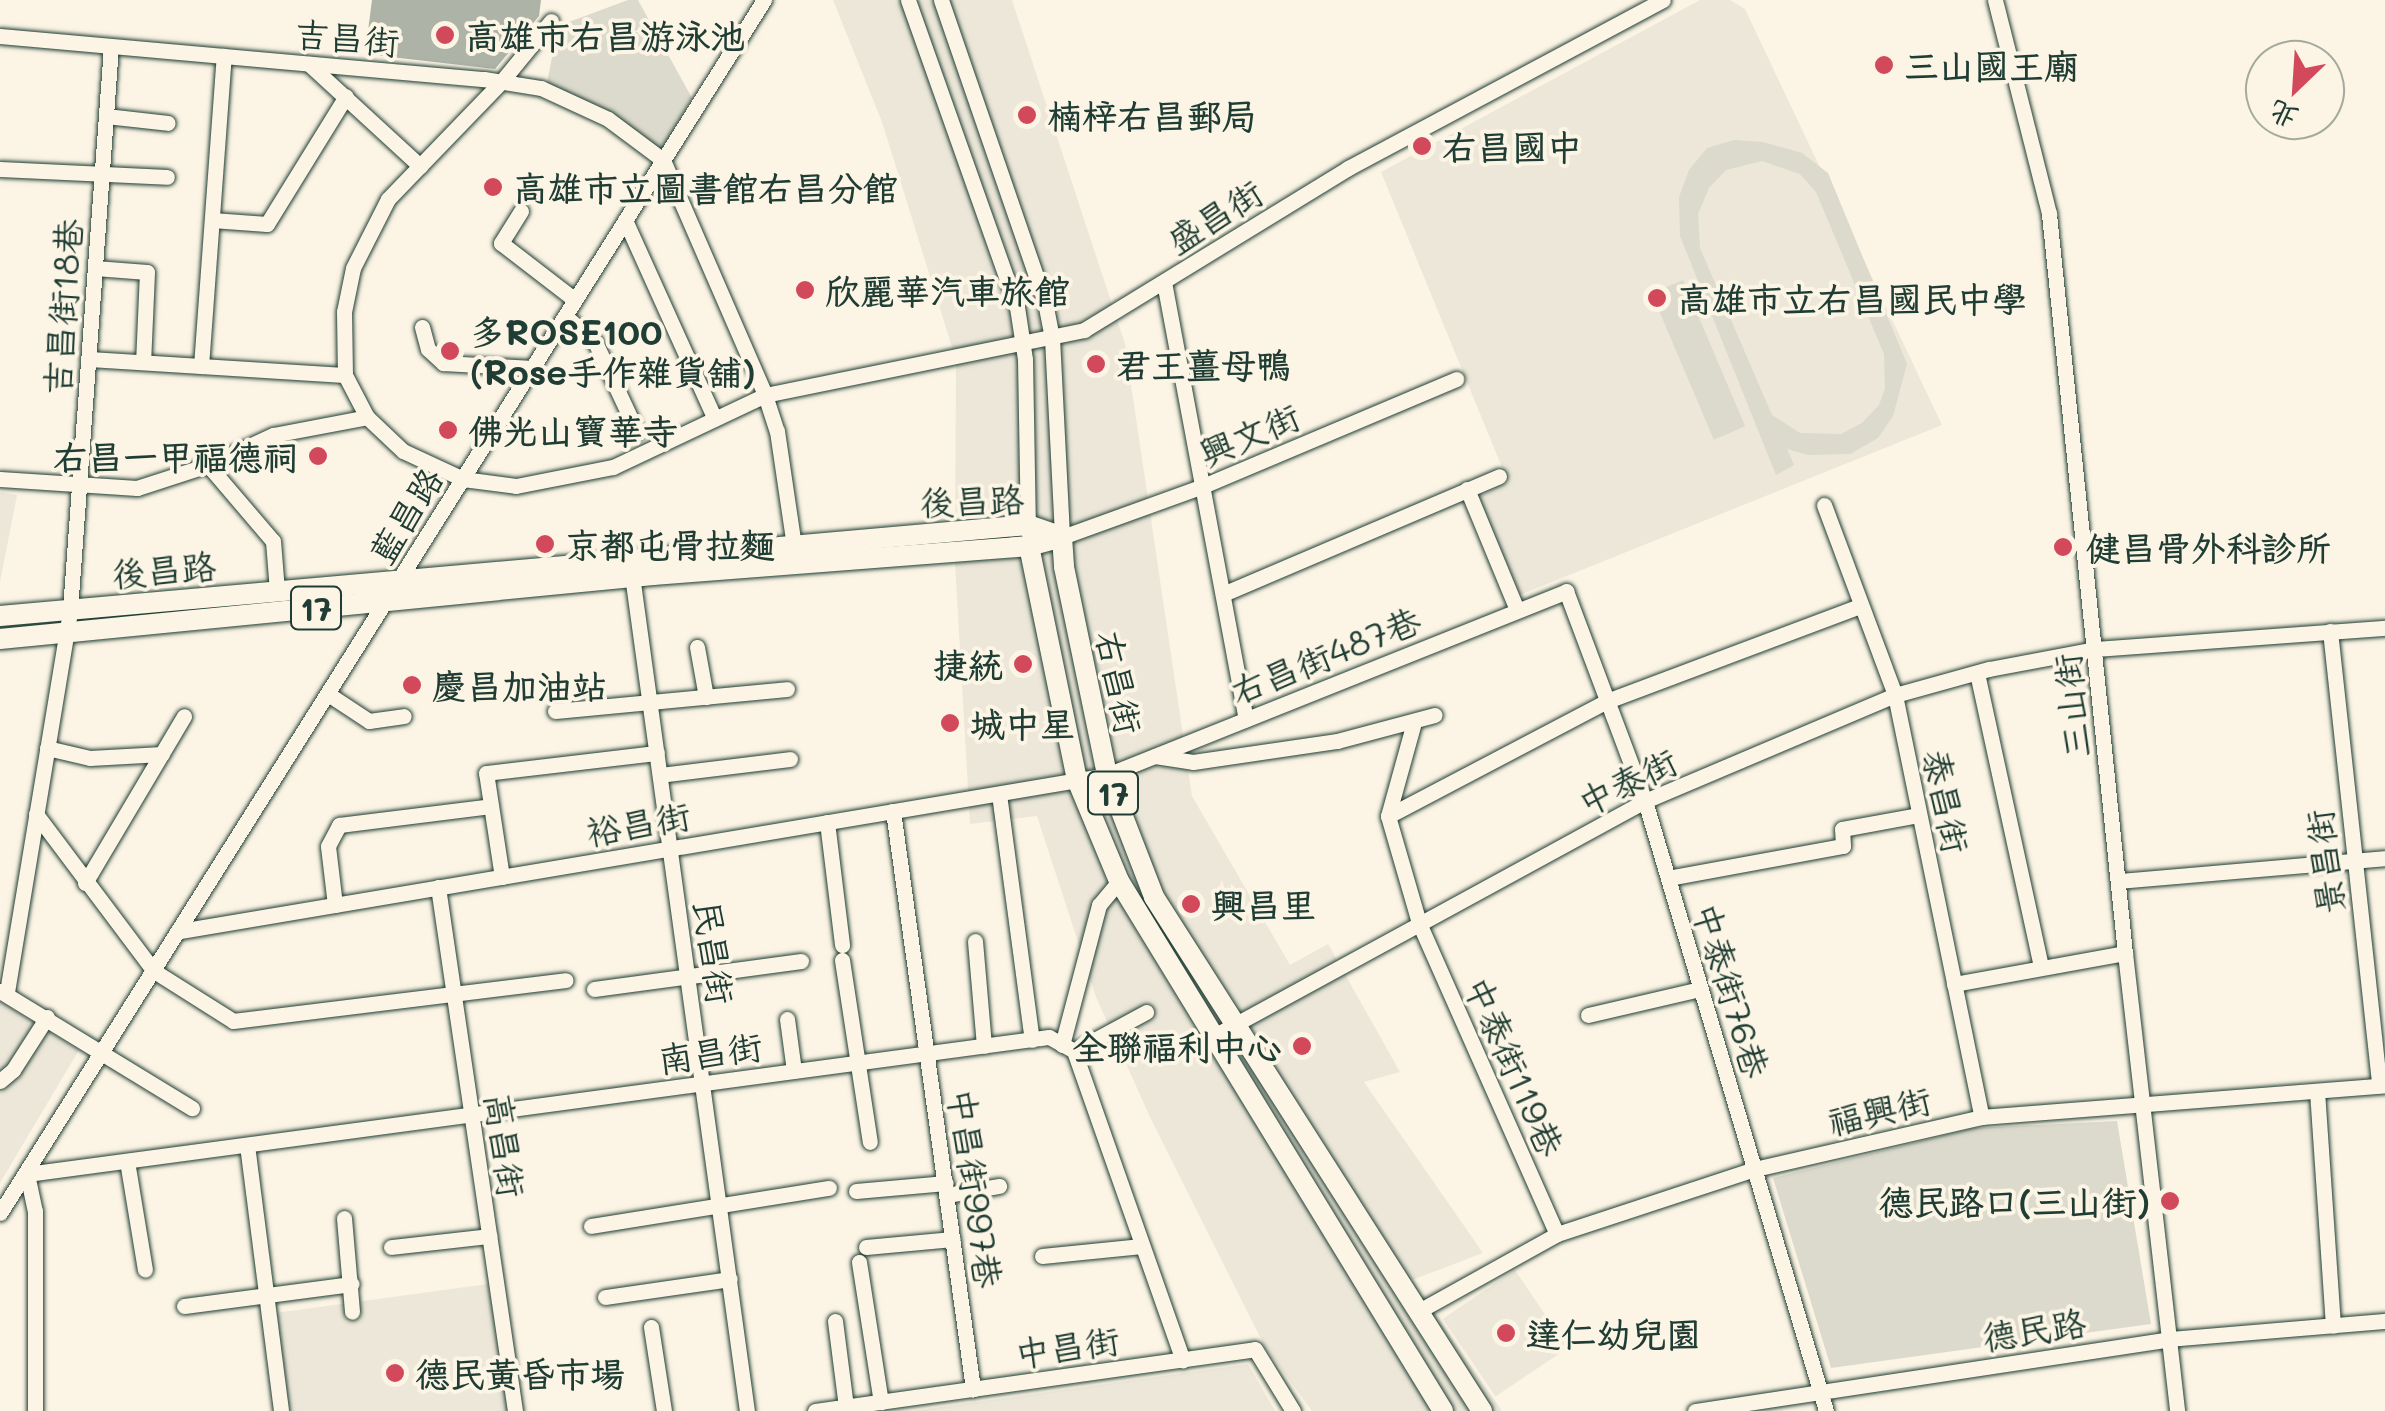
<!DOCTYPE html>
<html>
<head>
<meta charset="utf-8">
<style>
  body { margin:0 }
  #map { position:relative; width:2385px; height:1411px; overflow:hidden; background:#fcf5e5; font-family:Mali,"LXGW WenKai TC",sans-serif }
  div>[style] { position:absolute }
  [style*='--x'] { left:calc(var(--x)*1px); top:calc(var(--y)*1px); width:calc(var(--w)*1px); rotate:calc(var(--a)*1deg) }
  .built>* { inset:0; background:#ece7d8; transform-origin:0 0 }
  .green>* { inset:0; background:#dcdacc; transform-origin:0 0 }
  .water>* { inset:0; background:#aeb3a7 }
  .roads { filter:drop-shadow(0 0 2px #1f3d34) drop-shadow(0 0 2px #1f3d34) }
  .minor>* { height:15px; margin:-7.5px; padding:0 7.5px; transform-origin:7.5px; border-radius:7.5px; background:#fcf5e5 }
  .major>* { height:20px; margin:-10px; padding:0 10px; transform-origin:10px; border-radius:10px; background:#fcf5e5 }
  .dots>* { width:28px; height:28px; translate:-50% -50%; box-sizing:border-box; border:5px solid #fcf5e5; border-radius:50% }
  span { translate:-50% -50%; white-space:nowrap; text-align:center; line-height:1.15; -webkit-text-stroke:8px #fcf5e5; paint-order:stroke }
  .shield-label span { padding:2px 8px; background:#fcf5e5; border:2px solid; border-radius:8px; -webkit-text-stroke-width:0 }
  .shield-label { font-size:32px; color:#1f3d34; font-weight:700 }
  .poi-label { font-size:35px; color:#1f3d34; font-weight:700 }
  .left { translate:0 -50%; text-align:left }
  .right { translate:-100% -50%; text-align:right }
  .street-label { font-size:35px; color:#1f3d34 }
  .north { position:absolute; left:2245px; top:40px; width:100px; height:100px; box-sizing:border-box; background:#fcf5e5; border:2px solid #a4ab9e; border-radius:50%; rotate:205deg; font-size:28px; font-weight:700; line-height:40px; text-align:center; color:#1f3d34 }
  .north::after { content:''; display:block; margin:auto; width:35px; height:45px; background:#d1495b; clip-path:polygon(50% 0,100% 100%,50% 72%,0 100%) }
</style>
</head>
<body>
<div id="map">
  <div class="built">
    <div style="clip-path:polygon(833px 0,1012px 0,1125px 344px,1192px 796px,1290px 965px,1328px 944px,1400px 1072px,1364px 1082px,1483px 1253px,1412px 1280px,1502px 1411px,1312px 1411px,1265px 1347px,1150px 1117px,1096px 997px,1037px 816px,970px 824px,955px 562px,956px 360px,882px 122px)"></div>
    <div style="clip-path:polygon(1700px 0,1730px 0,1745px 9px,1942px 425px,1517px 596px,1478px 497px,1508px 482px,1381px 172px)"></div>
    <div style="clip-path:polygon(0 492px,17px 495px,0 582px)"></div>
    <div style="clip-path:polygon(0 1002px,79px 1050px,0 1183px)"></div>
    <div style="left:1515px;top:1270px;width:94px;height:87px;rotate:56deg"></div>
    <div style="clip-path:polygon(488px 1284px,511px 1411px,290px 1411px,275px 1313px)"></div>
    <div style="clip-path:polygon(1248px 1364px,1275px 1411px,912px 1411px)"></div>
  </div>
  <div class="green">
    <div style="clip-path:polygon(628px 0,638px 0,692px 98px,661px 151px,547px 83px,558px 26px)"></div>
    <div style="clip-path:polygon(evenodd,1734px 140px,1763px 142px,1802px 153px,1828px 173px,1907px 364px,1893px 416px,1878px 438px,1850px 454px,1808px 455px,1787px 449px,1794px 465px,1776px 475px,1680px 236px,1679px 197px,1689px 170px,1707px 148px,1734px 140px,1762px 161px,1800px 174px,1816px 192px,1884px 354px,1885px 389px,1879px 405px,1862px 423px,1841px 434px,1800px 433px,1772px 415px,1700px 248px,1698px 214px,1709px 188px,1726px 170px,1762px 161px)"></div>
    <div style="left:1683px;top:280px;width:159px;height:34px;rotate:67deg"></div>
    <div style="clip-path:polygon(2117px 1121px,2151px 1324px,1831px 1368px,1773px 1178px,1974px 1128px)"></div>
  </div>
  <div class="water">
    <div style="clip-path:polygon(372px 0,541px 0,539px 16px,495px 69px,365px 54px)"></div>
  </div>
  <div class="roads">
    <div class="minor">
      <div style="--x:908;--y:0;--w:326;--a:70.5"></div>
      <div style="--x:1017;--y:307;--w:53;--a:81.3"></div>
      <div style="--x:1025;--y:359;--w:173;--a:89"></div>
      <div style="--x:941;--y:0;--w:319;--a:71"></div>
      <div style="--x:1045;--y:302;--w:37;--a:79"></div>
      <div style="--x:1052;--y:338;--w:199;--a:87.1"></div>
      <div style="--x:1062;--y:537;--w:150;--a:-19.9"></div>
      <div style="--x:1203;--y:486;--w:275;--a:-22.9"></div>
      <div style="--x:1995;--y:0;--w:221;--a:75.8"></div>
      <div style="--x:2049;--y:214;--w:743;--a:84.13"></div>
      <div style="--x:2125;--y:953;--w:461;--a:83.5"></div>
      <div style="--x:551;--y:21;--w:79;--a:129.3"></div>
      <div style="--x:501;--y:82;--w:163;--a:134"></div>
      <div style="--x:388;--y:199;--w:77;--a:116.9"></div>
      <div style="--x:353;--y:268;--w:45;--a:101.6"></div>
      <div style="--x:344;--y:312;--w:63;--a:89.1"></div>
      <div style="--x:345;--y:375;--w:47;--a:62.4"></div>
      <div style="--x:367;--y:417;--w:50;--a:43.4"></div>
      <div style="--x:403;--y:451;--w:66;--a:25"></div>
      <div style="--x:463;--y:479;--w:53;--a:7.5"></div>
      <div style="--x:516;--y:486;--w:99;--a:-11.1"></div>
      <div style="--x:613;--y:467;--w:168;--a:-25.3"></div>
      <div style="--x:765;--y:395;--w:326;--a:-11.5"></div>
      <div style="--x:1084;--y:330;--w:310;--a:-31.5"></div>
      <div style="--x:1348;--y:168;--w:357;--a:-28.1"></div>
      <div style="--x:0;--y:36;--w:486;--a:5.1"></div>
      <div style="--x:484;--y:79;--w:58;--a:9"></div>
      <div style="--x:541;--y:88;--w:74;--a:24.8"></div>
      <div style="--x:608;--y:119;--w:69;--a:36.7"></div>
      <div style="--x:663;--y:160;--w:256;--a:66.5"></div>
      <div style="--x:765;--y:395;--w:38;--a:72"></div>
      <div style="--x:777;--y:431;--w:123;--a:81.6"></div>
      <div style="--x:309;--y:64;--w:151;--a:42.6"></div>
      <div style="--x:106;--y:116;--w:62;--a:6.4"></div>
      <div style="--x:0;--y:169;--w:167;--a:2.7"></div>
      <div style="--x:521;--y:211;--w:38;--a:122"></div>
      <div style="--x:501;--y:243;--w:93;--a:37.6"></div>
      <div style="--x:212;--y:220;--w:55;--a:4.2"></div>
      <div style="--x:267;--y:224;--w:150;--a:-58.3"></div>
      <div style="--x:625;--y:220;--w:218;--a:65.7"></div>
      <div style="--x:95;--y:268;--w:52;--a:4.4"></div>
      <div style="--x:147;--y:272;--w:90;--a:92.5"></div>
      <div style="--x:1164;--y:282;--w:445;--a:79.4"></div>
      <div style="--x:565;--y:316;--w:40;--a:41"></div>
      <div style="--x:595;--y:342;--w:99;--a:65"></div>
      <div style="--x:422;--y:327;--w:23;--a:75"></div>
      <div style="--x:428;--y:349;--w:21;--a:43"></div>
      <div style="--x:443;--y:363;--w:90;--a:3.2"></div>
      <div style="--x:89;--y:359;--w:256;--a:3.6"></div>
      <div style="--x:201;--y:366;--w:311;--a:-85.8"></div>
      <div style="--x:208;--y:465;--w:100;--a:49.5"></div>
      <div style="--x:273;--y:541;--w:50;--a:85.4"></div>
      <div style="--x:0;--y:479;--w:137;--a:3.8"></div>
      <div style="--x:137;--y:488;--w:75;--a:-17.9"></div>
      <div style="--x:208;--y:465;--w:72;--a:-24.8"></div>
      <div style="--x:273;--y:435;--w:96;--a:-10.8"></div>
      <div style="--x:1467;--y:489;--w:131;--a:67.5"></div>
      <div style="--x:1824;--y:505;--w:203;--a:69.5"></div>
      <div style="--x:1895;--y:695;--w:431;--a:78.4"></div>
      <div style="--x:631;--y:568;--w:851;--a:82.17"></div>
      <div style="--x:1223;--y:594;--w:300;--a:-23.1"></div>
      <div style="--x:2330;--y:631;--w:457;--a:83.8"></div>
      <div style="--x:697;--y:647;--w:51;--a:79.8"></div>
      <div style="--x:1977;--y:673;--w:300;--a:77.7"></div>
      <div style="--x:328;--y:694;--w:49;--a:33.4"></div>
      <div style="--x:369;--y:721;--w:35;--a:-8"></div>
      <div style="--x:555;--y:711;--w:233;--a:-5.4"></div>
      <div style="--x:47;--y:748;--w:44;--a:13.1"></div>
      <div style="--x:90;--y:758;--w:72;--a:-3.2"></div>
      <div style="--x:1155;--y:756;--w:38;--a:9"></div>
      <div style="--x:1193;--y:762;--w:146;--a:-8.3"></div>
      <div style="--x:1337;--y:741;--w:101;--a:-14.9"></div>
      <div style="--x:660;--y:775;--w:131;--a:-7"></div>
      <div style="--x:999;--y:794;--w:248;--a:82.4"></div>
      <div style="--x:893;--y:811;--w:584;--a:82.12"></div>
      <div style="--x:36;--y:814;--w:196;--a:53.1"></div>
      <div style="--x:154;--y:971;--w:93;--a:32.3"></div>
      <div style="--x:233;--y:1021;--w:335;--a:-7"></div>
      <div style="--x:1388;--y:816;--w:247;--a:-27.7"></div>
      <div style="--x:1607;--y:701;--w:270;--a:-20.6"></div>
      <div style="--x:1388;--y:816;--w:111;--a:73.8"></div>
      <div style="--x:1419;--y:923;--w:340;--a:66.1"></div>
      <div style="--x:1388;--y:816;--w:98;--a:-74.5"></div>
      <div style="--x:827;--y:822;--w:124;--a:83"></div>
      <div style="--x:502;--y:877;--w:105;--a:-98.7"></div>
      <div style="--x:486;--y:773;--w:172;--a:-6.7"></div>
      <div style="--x:1668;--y:878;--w:178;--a:-10.4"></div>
      <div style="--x:1843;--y:846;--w:17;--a:-93"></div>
      <div style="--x:1842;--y:829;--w:77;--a:-10.4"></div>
      <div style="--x:2119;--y:881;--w:267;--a:-4.9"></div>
      <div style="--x:85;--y:883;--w:194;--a:-59.3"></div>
      <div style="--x:438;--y:887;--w:530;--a:81.64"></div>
      <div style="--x:335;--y:905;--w:59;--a:-96.8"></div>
      <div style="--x:328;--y:846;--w:24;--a:-62"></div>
      <div style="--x:339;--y:825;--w:153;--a:-7.1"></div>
      <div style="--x:180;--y:931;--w:940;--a:-9.55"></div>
      <div style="--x:1107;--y:775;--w:495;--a:-21.8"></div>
      <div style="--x:1566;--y:591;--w:224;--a:69.4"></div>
      <div style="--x:1645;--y:801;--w:636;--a:73.47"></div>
      <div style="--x:975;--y:941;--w:105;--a:85.1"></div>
      <div style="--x:842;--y:960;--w:184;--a:81.3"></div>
      <div style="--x:1954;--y:984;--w:174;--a:-10.3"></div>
      <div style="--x:594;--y:989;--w:209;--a:-7.7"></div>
      <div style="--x:0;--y:991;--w:225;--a:31.4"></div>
      <div style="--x:7;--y:992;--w:387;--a:-80.6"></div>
      <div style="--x:70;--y:610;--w:565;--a:-85.84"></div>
      <div style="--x:1588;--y:1015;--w:115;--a:-13.1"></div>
      <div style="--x:787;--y:1019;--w:52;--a:82.3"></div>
      <div style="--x:1212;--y:1037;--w:493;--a:-28.6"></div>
      <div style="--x:1645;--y:801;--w:272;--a:-23"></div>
      <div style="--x:1895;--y:695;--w:98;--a:-15.5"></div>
      <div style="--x:1989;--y:669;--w:109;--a:-10.6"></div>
      <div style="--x:2096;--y:649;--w:290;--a:-4.2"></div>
      <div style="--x:1062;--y:1045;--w:145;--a:-75.2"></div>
      <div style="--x:1099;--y:905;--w:31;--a:-50"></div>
      <div style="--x:1074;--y:1051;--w:82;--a:-28.4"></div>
      <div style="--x:0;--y:1081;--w:17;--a:-40"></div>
      <div style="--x:13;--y:1070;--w:63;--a:-57.3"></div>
      <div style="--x:2317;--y:1091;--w:235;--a:86.1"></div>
      <div style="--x:247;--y:1145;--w:268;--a:82.7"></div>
      <div style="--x:127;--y:1161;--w:110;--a:80.6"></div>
      <div style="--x:27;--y:1174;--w:1031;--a:-7.64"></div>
      <div style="--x:1049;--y:1037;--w:29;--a:29"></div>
      <div style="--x:1074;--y:1051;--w:328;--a:70.6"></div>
      <div style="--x:27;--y:1174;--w:38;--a:78"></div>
      <div style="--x:35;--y:1211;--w:200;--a:90"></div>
      <div style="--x:856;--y:1191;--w:90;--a:-5.1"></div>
      <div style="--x:947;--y:1195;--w:53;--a:-9.8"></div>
      <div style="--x:0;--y:1213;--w:1434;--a:-57.8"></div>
      <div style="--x:344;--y:1218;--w:94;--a:85.1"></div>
      <div style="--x:591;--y:1226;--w:241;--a:-9.1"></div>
      <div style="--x:391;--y:1247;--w:99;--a:-6.4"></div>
      <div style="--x:866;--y:1247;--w:87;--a:-5.3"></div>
      <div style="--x:1042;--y:1256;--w:100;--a:-5.7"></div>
      <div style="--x:859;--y:1262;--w:142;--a:81.1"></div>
      <div style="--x:605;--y:1297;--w:126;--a:-8.2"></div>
      <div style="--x:184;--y:1306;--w:169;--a:-7.5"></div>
      <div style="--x:1417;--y:1312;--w:160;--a:-29.1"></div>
      <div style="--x:1557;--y:1234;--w:208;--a:-18.2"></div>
      <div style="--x:1755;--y:1169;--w:233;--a:-12.9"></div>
      <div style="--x:1982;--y:1117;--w:404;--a:-4.5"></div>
      <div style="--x:835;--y:1321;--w:87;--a:82.7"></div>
      <div style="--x:651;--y:1327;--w:85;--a:81.2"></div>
      <div style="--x:815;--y:1411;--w:444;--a:-8"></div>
      <div style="--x:1255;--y:1349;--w:73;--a:58.5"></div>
      <div style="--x:1695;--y:1411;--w:479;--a:-8.6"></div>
      <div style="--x:2169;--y:1339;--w:217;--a:-4.8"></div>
    </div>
    <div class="major">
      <div style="--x:1062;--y:537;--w:30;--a:86"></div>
      <div style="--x:1064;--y:567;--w:212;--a:78.3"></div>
      <div style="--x:1107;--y:775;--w:131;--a:68.9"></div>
      <div style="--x:1154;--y:897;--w:610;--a:57.46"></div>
      <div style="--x:1029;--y:546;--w:239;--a:78.4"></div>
      <div style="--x:1077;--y:780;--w:109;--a:67.4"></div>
      <div style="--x:1119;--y:881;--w:621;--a:58.56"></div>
      <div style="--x:0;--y:616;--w:1032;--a:-5.06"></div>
      <div style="--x:1028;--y:525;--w:36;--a:19"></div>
      <div style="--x:0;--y:639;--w:656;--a:-5.6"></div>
      <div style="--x:653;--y:575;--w:377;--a:-4.4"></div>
      <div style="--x:1029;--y:546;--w:34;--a:-15"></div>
    </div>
  </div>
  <div class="dots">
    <div style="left:445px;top:35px;background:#d1495b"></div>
    <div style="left:1884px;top:65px;background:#d1495b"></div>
    <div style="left:1027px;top:115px;background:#d1495b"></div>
    <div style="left:1422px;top:146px;background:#d1495b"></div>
    <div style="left:493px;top:187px;background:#d1495b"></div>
    <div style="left:805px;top:290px;background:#d1495b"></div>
    <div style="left:1657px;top:298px;background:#d1495b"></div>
    <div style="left:450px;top:351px;background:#d1495b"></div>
    <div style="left:1096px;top:364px;background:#d1495b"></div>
    <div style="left:448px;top:430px;background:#d1495b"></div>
    <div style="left:318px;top:456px;background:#d1495b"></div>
    <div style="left:545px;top:544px;background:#d1495b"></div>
    <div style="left:2063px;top:547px;background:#d1495b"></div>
    <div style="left:1023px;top:664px;background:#d1495b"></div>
    <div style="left:412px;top:685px;background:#d1495b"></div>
    <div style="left:950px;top:723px;background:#d1495b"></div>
    <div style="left:1191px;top:904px;background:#d1495b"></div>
    <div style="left:1302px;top:1046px;background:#d1495b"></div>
    <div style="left:2170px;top:1201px;background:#d1495b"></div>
    <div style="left:1506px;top:1333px;background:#d1495b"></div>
    <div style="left:395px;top:1373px;background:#d1495b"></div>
  </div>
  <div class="shield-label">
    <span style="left:316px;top:608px">17</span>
    <span style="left:1113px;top:793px">17</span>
  </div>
  <div class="poi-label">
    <span class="left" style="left:465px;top:35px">高雄市右昌游泳池</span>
    <span class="left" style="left:1904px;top:65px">三山國王廟</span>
    <span class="left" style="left:1047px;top:115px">楠梓右昌郵局</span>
    <span class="left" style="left:1442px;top:146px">右昌國中</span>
    <span class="left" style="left:513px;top:187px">高雄市立圖書館右昌分館</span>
    <span class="left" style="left:825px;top:290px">欣麗華汽車旅館</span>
    <span class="left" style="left:1677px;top:298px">高雄市立右昌國民中學</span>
    <span class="left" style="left:470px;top:351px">多ROSE100<br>(Rose手作雜貨舖)</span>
    <span class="left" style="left:1116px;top:364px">君王薑母鴨</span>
    <span class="left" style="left:468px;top:430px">佛光山寶華寺</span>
    <span class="right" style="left:298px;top:456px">右昌一甲福德祠</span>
    <span class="left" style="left:565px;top:544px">京都屯骨拉麵</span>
    <span class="left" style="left:2086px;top:547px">健昌骨外科診所</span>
    <span class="right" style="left:1003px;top:664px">捷統</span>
    <span class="left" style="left:432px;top:685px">慶昌加油站</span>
    <span class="left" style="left:970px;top:723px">城中星</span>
    <span class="left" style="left:1211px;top:904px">興昌里</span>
    <span class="right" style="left:1282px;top:1046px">全聯福利中心</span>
    <span class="right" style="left:2150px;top:1201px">德民路口(三山街)</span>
    <span class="left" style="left:1526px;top:1333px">達仁幼兒園</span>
    <span class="left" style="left:415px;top:1373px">德民黃昏市場</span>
  </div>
  <div class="street-label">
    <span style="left:347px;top:37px;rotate:5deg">吉昌街</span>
    <span style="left:1214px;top:216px;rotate:-32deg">盛昌街</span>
    <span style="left:62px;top:307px;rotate:-86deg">吉昌街18巷</span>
    <span style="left:1249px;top:434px;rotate:-23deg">興文街</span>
    <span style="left:972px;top:500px;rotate:-2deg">後昌路</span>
    <span style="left:405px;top:515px;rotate:-58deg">藍昌路</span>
    <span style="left:164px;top:569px;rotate:-5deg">後昌路</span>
    <span style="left:1325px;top:655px;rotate:-22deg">右昌街487巷</span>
    <span style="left:1120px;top:682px;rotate:78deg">右昌街</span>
    <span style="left:2071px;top:706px;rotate:-96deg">三山街</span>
    <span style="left:1627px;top:781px;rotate:-26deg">中泰街</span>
    <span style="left:1947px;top:801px;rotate:78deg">泰昌街</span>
    <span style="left:638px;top:823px;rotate:-10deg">裕昌街</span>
    <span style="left:2324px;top:862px;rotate:-97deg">景昌街</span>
    <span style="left:715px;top:952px;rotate:82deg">民昌街</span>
    <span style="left:1732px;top:990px;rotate:73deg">中泰街76巷</span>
    <span style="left:710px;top:1052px;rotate:-8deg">南昌街</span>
    <span style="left:1515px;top:1066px;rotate:66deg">中泰街119巷</span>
    <span style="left:1879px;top:1110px;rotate:-13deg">福興街</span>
    <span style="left:506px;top:1145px;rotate:82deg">高昌街</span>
    <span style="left:976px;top:1188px;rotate:82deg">中昌街997巷</span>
    <span style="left:2034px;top:1329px;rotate:-9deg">德民路</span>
    <span style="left:1067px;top:1346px;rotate:-8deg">中昌街</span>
  </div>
  <div class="north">北</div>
</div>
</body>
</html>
